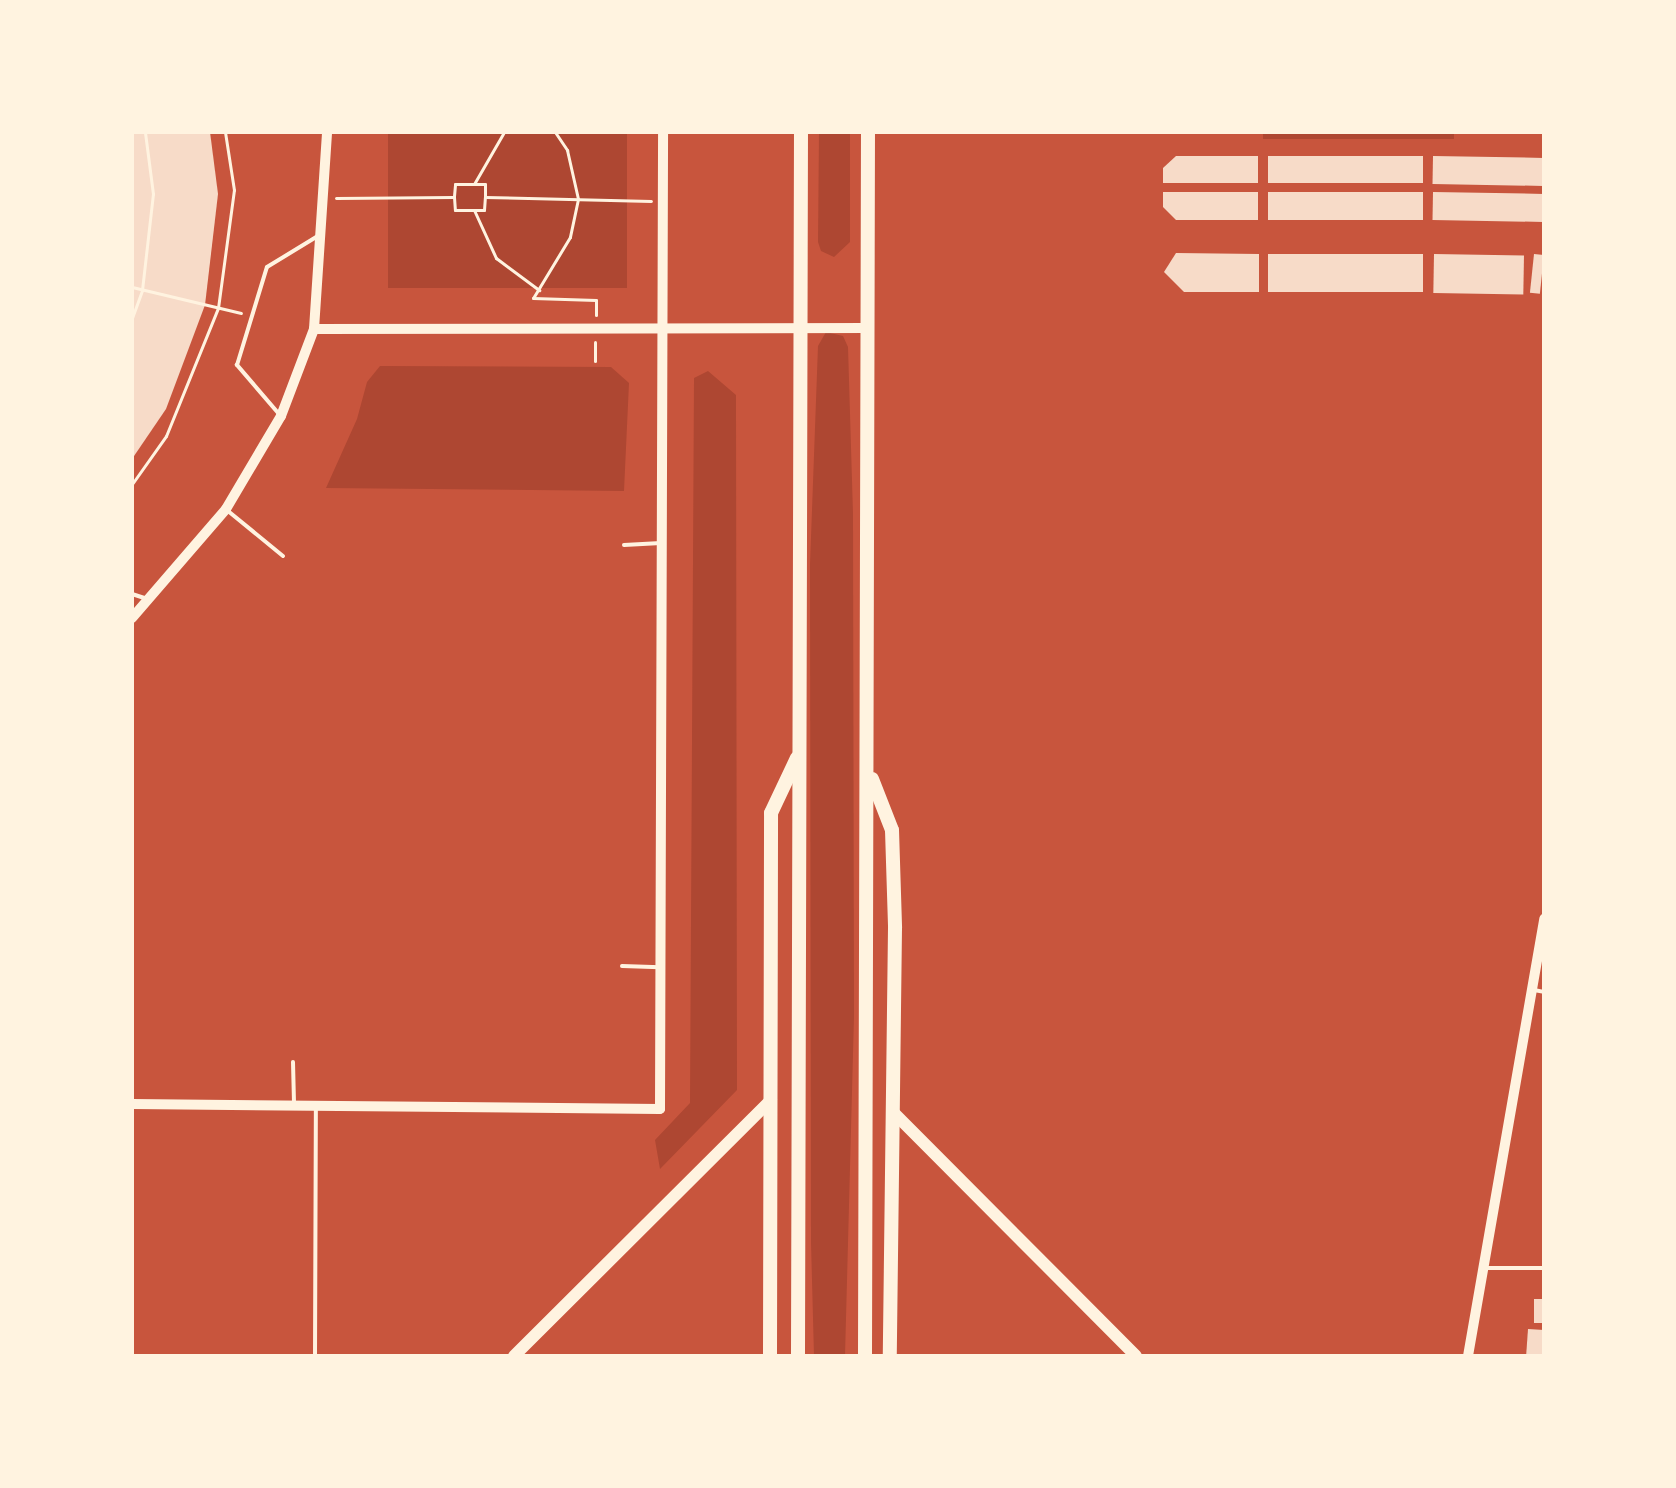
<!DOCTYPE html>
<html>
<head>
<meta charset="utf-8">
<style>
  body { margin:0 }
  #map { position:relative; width:1676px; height:1488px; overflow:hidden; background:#c8553d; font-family:Signika,sans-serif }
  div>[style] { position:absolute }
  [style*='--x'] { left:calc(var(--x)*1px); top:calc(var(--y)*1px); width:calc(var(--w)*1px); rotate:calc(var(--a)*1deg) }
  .green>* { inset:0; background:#ae4732; transform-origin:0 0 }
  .building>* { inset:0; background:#f7dbc8; transform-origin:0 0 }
  .path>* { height:3px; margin:-1.5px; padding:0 1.5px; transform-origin:1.5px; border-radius:1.5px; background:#fff3e0 }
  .service>* { height:4px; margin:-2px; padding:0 2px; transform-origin:2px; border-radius:2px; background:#fff3e0 }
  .tertiary>* { height:10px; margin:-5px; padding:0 5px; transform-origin:5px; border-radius:5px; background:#fff3e0 }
  .primary>* { height:12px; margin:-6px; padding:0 6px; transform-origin:6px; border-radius:6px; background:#fff3e0 }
  .trunk>* { height:14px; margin:-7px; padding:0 7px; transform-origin:7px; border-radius:7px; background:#fff3e0 }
  span { translate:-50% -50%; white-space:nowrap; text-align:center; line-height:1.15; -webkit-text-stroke:8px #fff3e0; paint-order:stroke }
  .frame { position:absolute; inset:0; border:134px solid #fff3e0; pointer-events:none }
</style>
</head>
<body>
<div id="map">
  <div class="green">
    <div style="left:388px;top:132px;width:239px;height:156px"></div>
    <div style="clip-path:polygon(819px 132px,850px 132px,850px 242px,834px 257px,821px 251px,818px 242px)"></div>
    <div style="left:1263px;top:132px;width:191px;height:7px"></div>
    <div style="clip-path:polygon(826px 332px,843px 336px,848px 347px,853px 514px,854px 1016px,845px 1356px,814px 1356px,811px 1242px,810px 565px,818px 346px)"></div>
    <div style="clip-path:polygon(380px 366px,611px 367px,629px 383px,624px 491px,326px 488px,357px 419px,367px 382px)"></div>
    <div style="clip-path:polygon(708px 371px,736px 395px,737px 1090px,660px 1169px,655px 1140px,690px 1103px,694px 378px)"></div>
  </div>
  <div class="building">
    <div style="clip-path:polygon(132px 132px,210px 132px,218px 194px,205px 305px,166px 409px,132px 459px)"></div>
    <div style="clip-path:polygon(1176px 156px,1258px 156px,1258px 183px,1163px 183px,1163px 168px)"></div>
    <div style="left:1268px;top:156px;width:155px;height:27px"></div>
    <div style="left:1433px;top:156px;width:111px;height:28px;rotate:1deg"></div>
    <div style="clip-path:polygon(1163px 192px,1258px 192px,1258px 220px,1176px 220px,1163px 207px)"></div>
    <div style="left:1268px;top:192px;width:155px;height:28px"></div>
    <div style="left:1433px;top:192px;width:111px;height:28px;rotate:1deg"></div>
    <div style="clip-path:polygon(1176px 253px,1259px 254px,1259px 292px,1184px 292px,1164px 272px)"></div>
    <div style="left:1268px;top:254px;width:155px;height:38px"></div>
    <div style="left:1434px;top:254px;width:90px;height:39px;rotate:1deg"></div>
    <div style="left:1534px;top:254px;width:10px;height:39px;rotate:6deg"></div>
    <div style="left:1534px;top:1299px;width:10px;height:24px"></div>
    <div style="left:1528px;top:1329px;width:16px;height:27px;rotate:4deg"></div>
  </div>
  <div class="path">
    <div style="--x:555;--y:132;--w:22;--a:56"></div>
    <div style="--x:567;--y:150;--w:50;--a:77.3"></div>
    <div style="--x:578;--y:199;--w:39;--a:102"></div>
    <div style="--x:570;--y:237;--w:71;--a:121.2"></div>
    <div style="--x:533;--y:298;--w:63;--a:1.8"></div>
    <div style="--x:596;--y:300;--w:15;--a:90"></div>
    <div style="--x:454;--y:196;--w:12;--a:-85"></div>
    <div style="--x:455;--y:184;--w:19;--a:0"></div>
    <div style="--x:485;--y:197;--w:13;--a:-90"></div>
    <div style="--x:485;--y:184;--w:11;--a:180"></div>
    <div style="--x:474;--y:184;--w:60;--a:-60"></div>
    <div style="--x:336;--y:198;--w:118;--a:-0.5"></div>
    <div style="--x:454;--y:197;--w:13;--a:86"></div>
    <div style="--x:455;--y:210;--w:29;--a:0"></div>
    <div style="--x:484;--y:210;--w:13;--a:-86"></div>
    <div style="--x:485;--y:197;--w:166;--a:1.4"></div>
    <div style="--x:474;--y:210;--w:53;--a:65.4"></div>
    <div style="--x:496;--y:258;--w:54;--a:36.7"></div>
    <div style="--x:132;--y:287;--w:112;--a:13.4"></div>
    <div style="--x:132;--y:318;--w:30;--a:-70"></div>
    <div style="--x:142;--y:290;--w:97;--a:-83.5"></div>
    <div style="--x:153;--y:194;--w:63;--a:-97.4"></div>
    <div style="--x:595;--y:361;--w:19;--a:-90"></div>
    <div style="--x:132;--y:484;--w:59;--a:-54.7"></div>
    <div style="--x:166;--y:436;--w:138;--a:-67.9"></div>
    <div style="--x:218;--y:308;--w:119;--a:-82.3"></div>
    <div style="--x:234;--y:190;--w:59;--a:-98.8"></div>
  </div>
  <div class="service">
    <div style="--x:279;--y:414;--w:65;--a:-130.6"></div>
    <div style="--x:237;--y:365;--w:102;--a:-73"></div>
    <div style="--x:267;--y:267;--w:60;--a:-31.3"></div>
    <div style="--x:228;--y:511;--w:71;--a:39.3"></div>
    <div style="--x:624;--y:545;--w:37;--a:-3"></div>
    <div style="--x:132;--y:594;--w:13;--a:18"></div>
    <div style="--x:622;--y:966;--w:38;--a:2"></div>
    <div style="--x:1534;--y:990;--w:10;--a:11"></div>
    <div style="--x:293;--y:1062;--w:41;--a:88.6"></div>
    <div style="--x:1484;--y:1268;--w:60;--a:0"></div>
    <div style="--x:315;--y:1356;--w:249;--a:-89.8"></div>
  </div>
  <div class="tertiary">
    <div style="--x:314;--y:329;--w:554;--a:-0.1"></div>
    <div style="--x:132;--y:618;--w:144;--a:-49.2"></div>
    <div style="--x:226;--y:509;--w:108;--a:-59.4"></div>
    <div style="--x:281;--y:416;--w:93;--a:-69.2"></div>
    <div style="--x:314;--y:329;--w:197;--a:-86.2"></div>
    <div style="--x:132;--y:1104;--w:528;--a:0.54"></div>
    <div style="--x:660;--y:1109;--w:977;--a:-89.82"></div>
    <div style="--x:1468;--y:1356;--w:444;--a:-80.1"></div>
  </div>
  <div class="primary">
    <div style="--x:893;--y:1112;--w:344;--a:45.1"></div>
    <div style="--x:514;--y:1356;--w:363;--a:-44.9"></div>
  </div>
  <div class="trunk">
    <div style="--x:872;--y:779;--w:55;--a:68.6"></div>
    <div style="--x:892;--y:830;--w:98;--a:88.2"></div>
    <div style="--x:895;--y:928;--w:428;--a:90.7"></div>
    <div style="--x:770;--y:1356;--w:543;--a:-89.89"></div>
    <div style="--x:771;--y:813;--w:61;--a:-64.7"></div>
    <div style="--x:798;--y:1356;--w:1224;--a:-89.86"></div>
    <div style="--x:865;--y:1356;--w:1224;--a:-89.86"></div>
  </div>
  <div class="frame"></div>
</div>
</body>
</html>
